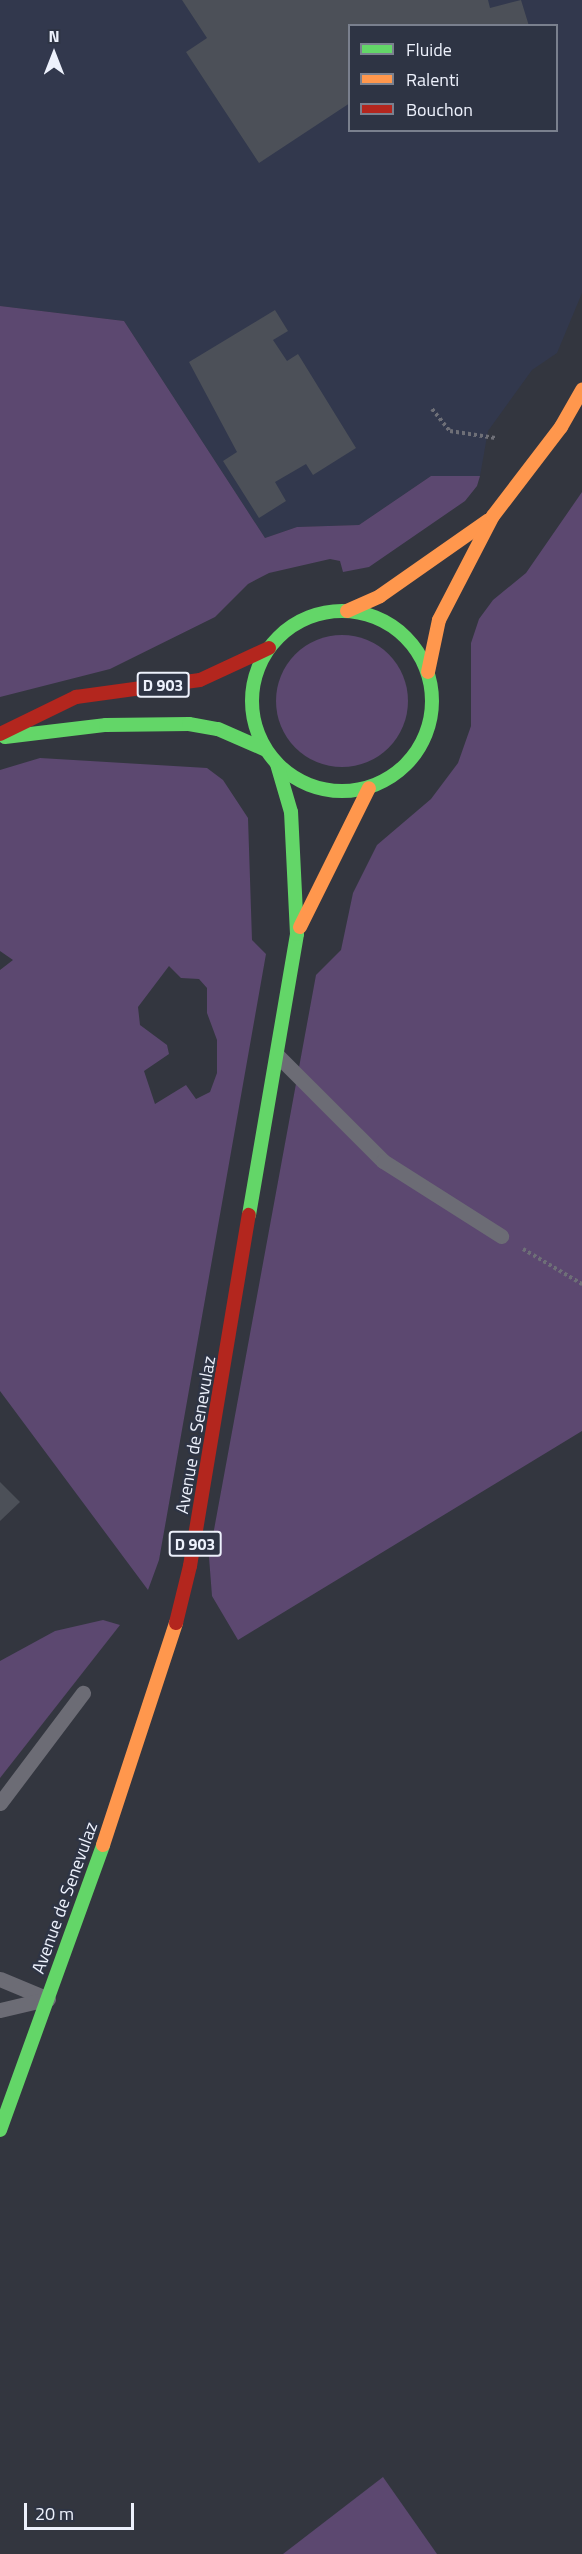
<!DOCTYPE html>
<html>
<head>
<meta charset="utf-8">
<style>
  body { margin:0 }
  #map { position:relative; width:582px; height:2554px; overflow:hidden; background:#33363f; font-family:"Titillium Web",sans-serif }
  div>[style] { position:absolute }
  [style*='--x'] { left:calc(var(--x)*1px); top:calc(var(--y)*1px); width:calc(var(--w)*1px); rotate:calc(var(--a)*1deg) }
  .built>* { inset:0; background:#32384d }
  .green>* { inset:0; background:#5c4870 }
  .round { border-radius:50% }
  .building>* { inset:0; background:#4c5058 }
  .path>* { height:4px; margin-top:-2px; transform-origin:0; background:repeating-linear-gradient(90deg,#6e6f77 0 3px,transparent 0 6px) }
  .lane>* { height:15px; margin:-7.5px; padding:0 7.5px; transform-origin:7.5px; border-radius:7.5px; background:#6c6c75 }
  .fast>* { height:14px; margin:-7px; padding:0 7px; transform-origin:7px; border-radius:7px; background:#63d668 }
  .fast>.ring { margin:-7px; padding:0; box-sizing:content-box; background:none; border:14px solid #63d668; border-radius:50% }
  .slow>* { height:14px; margin:-7px; padding:0 7px; transform-origin:7px; border-radius:7px; background:#ff974d }
  .jam>* { height:14px; margin:-7px; padding:0 7px; transform-origin:7px; border-radius:7px; background:#b3261e }
  span { translate:-50% -50%; white-space:nowrap; text-align:center; line-height:1.15; -webkit-text-stroke:4.5px #2e3444; paint-order:stroke }
  .shield-label span { padding:2px 4px; background:#2e3444; border:2px solid; border-radius:4px; -webkit-text-stroke-width:0 }
  .shield-label { font-size:16px; color:#edf1fc; font-weight:700 }
  .street-label { font-size:18px; color:#edf1fc }
  .legend { position:absolute; left:348px; top:24px; width:210px; height:108px; box-sizing:border-box; background:#2e3444; border:2px solid #7a808e; margin:0; padding:8px 10px; list-style:none; font-size:18px; color:#edf1fc }
  .legend li { display:flex; align-items:center; gap:12px; height:30px }
  .legend b { width:30px; border:2px solid #7a808e }
  .north { position:absolute; left:24px; top:24px; width:60px; height:60px; -webkit-text-stroke:4px #2e3444; paint-order:stroke; rotate:0deg; font-size:16px; font-weight:700; line-height:24px; text-align:center; color:#edf1fc }
  .north::after { content:''; display:block; margin:auto; width:21px; height:27px; background:#edf1fc; clip-path:polygon(50% 0,100% 100%,50% 72%,0 100%) }
  .scale { position:absolute; left:24px; top:2503px; width:110px; height:27px; box-sizing:border-box; border:3px solid #edf1fc; border-top:0; padding-left:8px; font-size:18px; line-height:21px; white-space:nowrap; color:#edf1fc; -webkit-text-stroke:4px #2e3444; paint-order:stroke }
</style>
</head>
<body>
<div id="map">
  <div class="built">
    <div style="clip-path:polygon(evenodd,0 0,582px 0,582px 293px,557px 353px,532px 370px,488px 431px,480px 476px,431px 476px,359px 525px,297px 527px,265px 538px,124px 321px,0 306px,0 0,350px 26px,556px 26px,556px 130px,350px 130px,350px 26px)"></div>
  </div>
  <div class="green">
    <div style="clip-path:polygon(0 306px,124px 321px,265px 538px,297px 527px,359px 525px,431px 476px,480px 476px,477px 486px,465px 501px,369px 567px,343px 572px,340px 561px,330px 559px,269px 573px,248px 584px,215px 617px,110px 669px,0 697px)"></div>
    <div style="clip-path:polygon(582px 492px,582px 1431px,238px 1640px,212px 1596px,209px 1557px,316px 975px,341px 950px,353px 893px,377px 845px,431px 799px,458px 763px,471px 726px,471px 643px,479px 619px,493px 600px,526px 573px)"></div>
    <div class="round" style="left:276px;top:635px;width:132px;height:132px"></div>
    <div style="clip-path:polygon(evenodd,40px 758px,207px 768px,223px 780px,248px 818px,252px 940px,266px 954px,159px 1560px,148px 1590px,0 1391px,0 970px,13px 960px,0 951px,0 770px,40px 758px,169px 966px,181px 978px,199px 979px,207px 988px,207px 1013px,217px 1040px,217px 1073px,210px 1092px,196px 1099px,186px 1085px,155px 1104px,144px 1071px,169px 1054px,167px 1045px,140px 1025px,138px 1007px,169px 966px)"></div>
    <div style="clip-path:polygon(103px 1620px,120px 1625px,0 1778px,0 1661px,55px 1631px)"></div>
    <div style="clip-path:polygon(383px 2477px,437px 2554px,283px 2554px)"></div>
  </div>
  <div class="building">
    <div style="clip-path:polygon(182px 0,488px 0,490px 8px,521px 0,529px 26px,350px 26px,350px 103px,259px 163px,186px 52px,207px 38px)"></div>
    <div style="clip-path:polygon(275px 310px,288px 331px,273px 340px,287px 361px,298px 354px,356px 448px,313px 475px,306px 464px,275px 482px,286px 501px,259px 518px,223px 461px,237px 452px,189px 362px)"></div>
    <div style="clip-path:polygon(0 1482px,20px 1502px,0 1521px)"></div>
  </div>
  <div class="path">
    <div style="--x:432;--y:409;--w:28;--a:51"></div>
    <div style="--x:450;--y:431;--w:46;--a:8.8"></div>
    <div style="--x:523;--y:1249;--w:69;--a:30.7"></div>
  </div>
  <div class="lane">
    <div style="--x:278;--y:1056;--w:148;--a:45"></div>
    <div style="--x:383;--y:1161;--w:140;--a:32.4"></div>
    <div style="--x:0;--y:1803;--w:138;--a:-53"></div>
    <div style="--x:0;--y:1979;--w:52;--a:22.6"></div>
    <div style="--x:0;--y:2010;--w:48;--a:-13.2"></div>
  </div>
  <div class="fast">
    <div class="ring" style="left:252px;top:611px;width:166px;height:166px"></div>
    <div style="--x:5;--y:737;--w:102;--a:-6.8"></div>
    <div style="--x:106;--y:725;--w:83;--a:-0.7"></div>
    <div style="--x:189;--y:724;--w:29;--a:10"></div>
    <div style="--x:218;--y:729;--w:52;--a:23.6"></div>
    <div style="--x:249;--y:1215;--w:285;--a:-80.3"></div>
    <div style="--x:297;--y:934;--w:122;--a:-92.8"></div>
    <div style="--x:291;--y:812;--w:50;--a:-106.3"></div>
    <div style="--x:0;--y:2130;--w:303;--a:-70.1"></div>
  </div>
  <div class="slow">
    <div style="--x:347;--y:611;--w:36;--a:-24"></div>
    <div style="--x:380;--y:596;--w:131;--a:-35"></div>
    <div style="--x:428;--y:672;--w:53;--a:-78.1"></div>
    <div style="--x:439;--y:620;--w:117;--a:-62.6"></div>
    <div style="--x:493;--y:516;--w:112;--a:-52.6"></div>
    <div style="--x:561;--y:427;--w:43;--a:-60.4"></div>
    <div style="--x:300;--y:927;--w:155;--a:-63.6"></div>
    <div style="--x:103;--y:1845;--w:234;--a:-71.8"></div>
  </div>
  <div class="jam">
    <div style="--x:0;--y:734;--w:85;--a:-26"></div>
    <div style="--x:76;--y:697;--w:125;--a:-7.8"></div>
    <div style="--x:200;--y:680;--w:76;--a:-24.9"></div>
    <div style="--x:176;--y:1623;--w:59;--a:-76.2"></div>
    <div style="--x:190;--y:1566;--w:356;--a:-80.5"></div>
  </div>
  <div class="shield-label">
    <span style="left:163px;top:685px">D 903</span>
    <span style="left:195px;top:1544px">D 903</span>
  </div>
  <div class="street-label">
    <span style="left:196px;top:1435px;rotate:-80deg">Avenue de Senevulaz</span>
    <span style="left:65px;top:1898px;rotate:-70deg">Avenue de Senevulaz</span>
  </div>
  <ul class="legend">
  <li><b style="height:8px;background:#63d668"></b>Fluide</li>
  <li><b style="height:8px;background:#ff974d"></b>Ralenti</li>
  <li><b style="height:8px;background:#b3261e"></b>Bouchon</li>
  </ul>
  <div class="north">N</div>
  <div class="scale">20 m</div>
</div>
</body>
</html>
